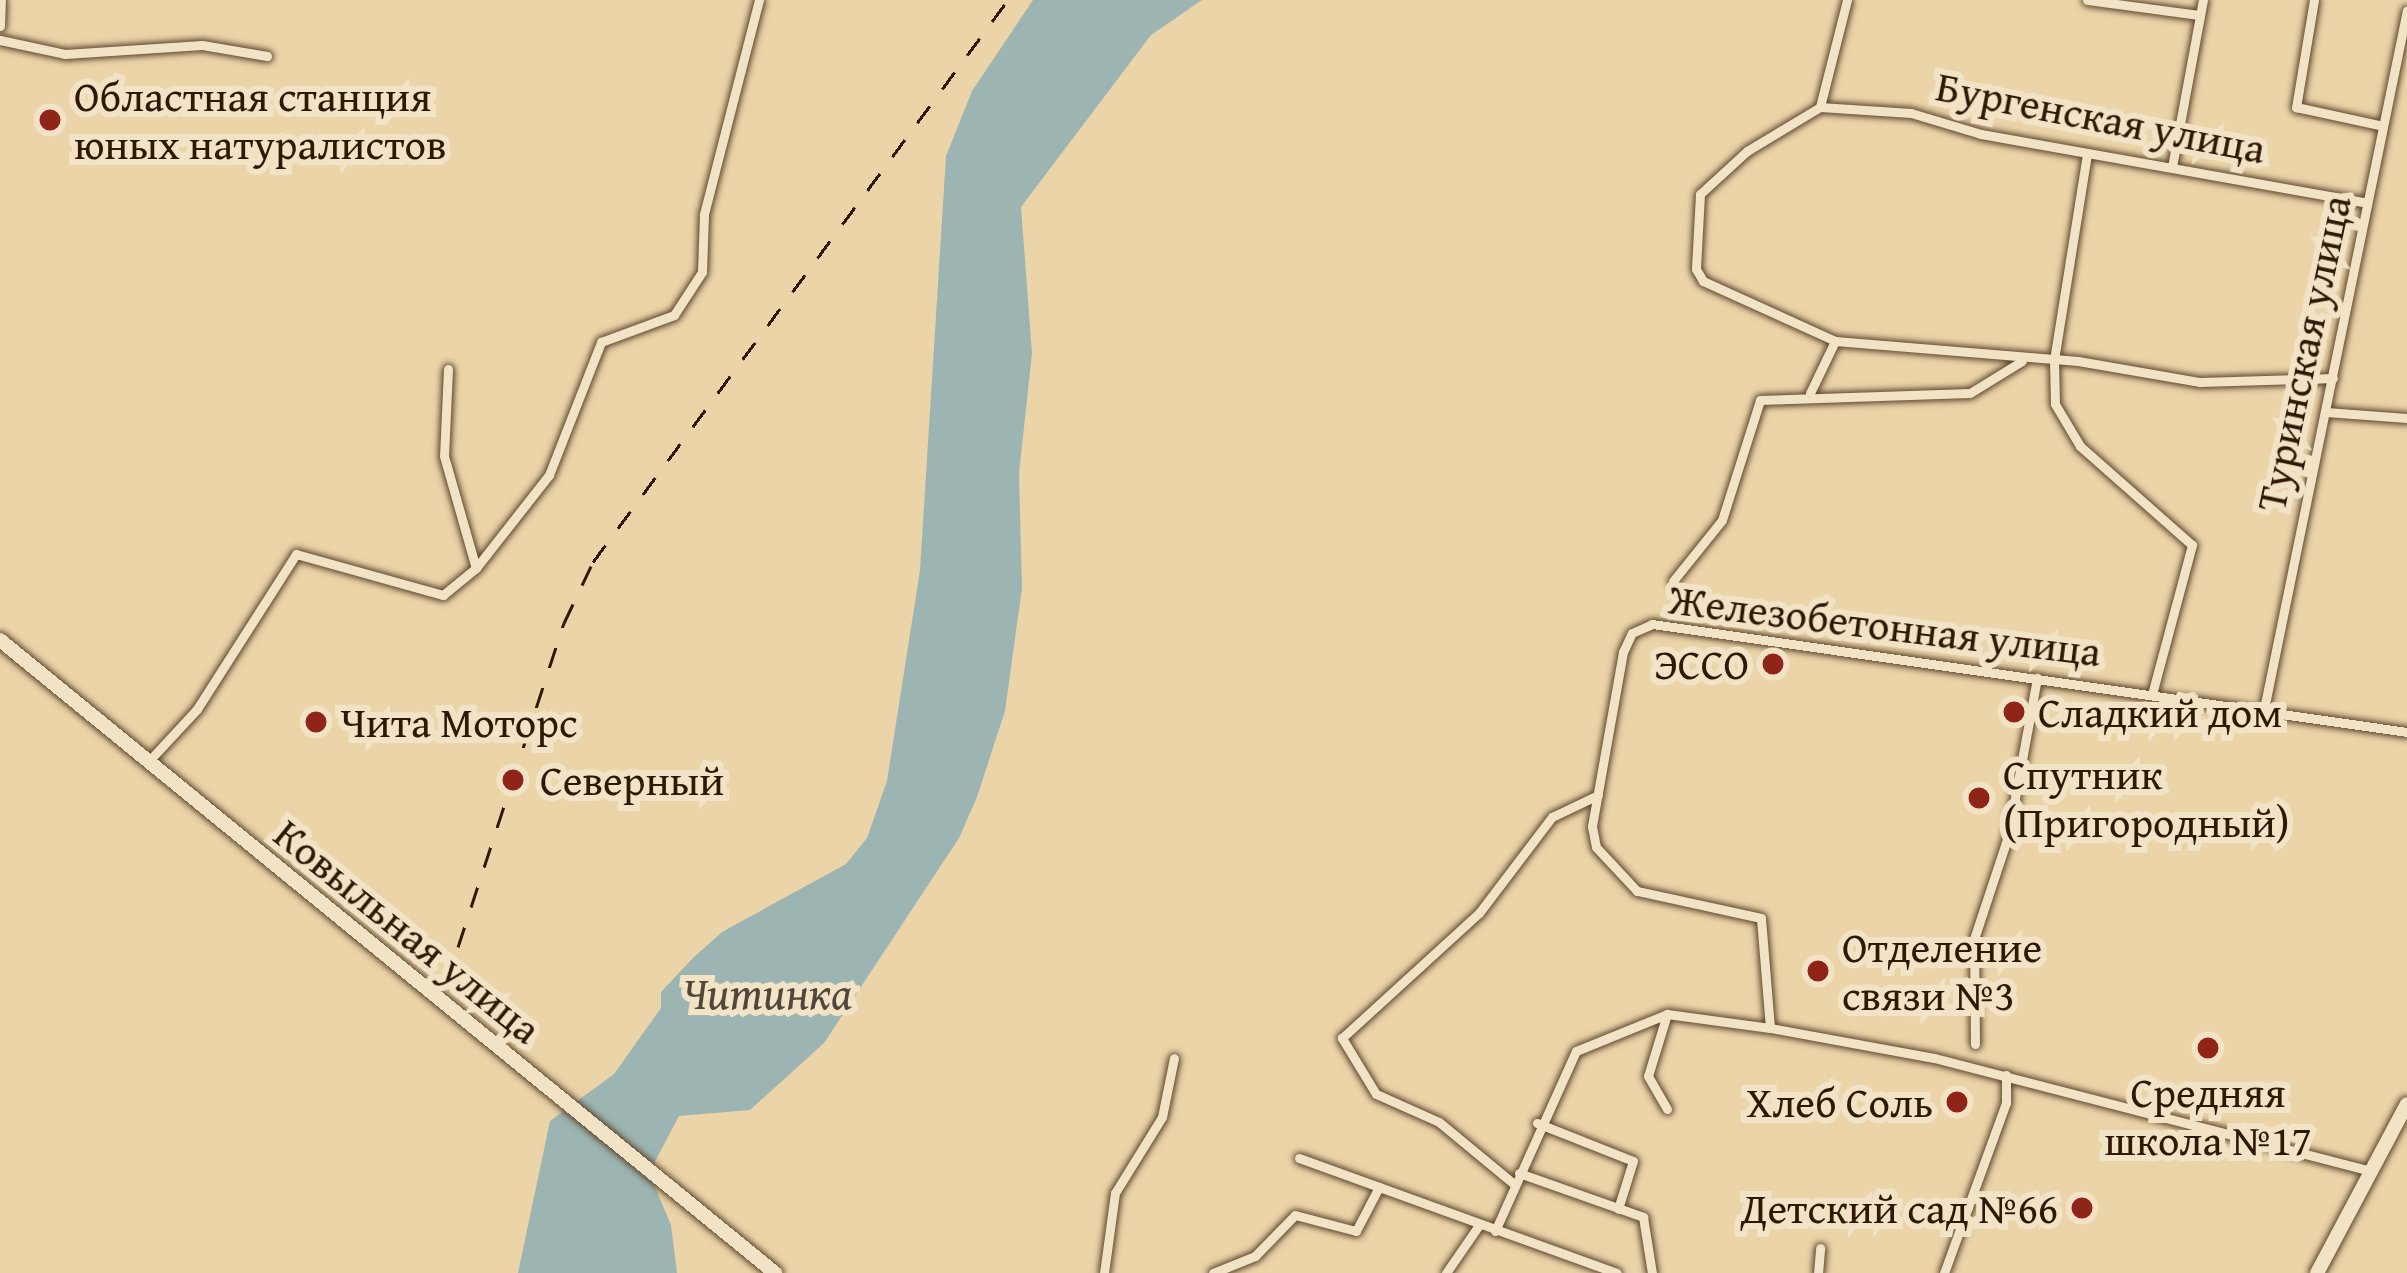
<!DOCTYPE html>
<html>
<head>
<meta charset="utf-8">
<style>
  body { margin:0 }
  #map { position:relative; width:2407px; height:1273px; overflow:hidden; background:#ebd4a8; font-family:"Gentium Book Plus",serif }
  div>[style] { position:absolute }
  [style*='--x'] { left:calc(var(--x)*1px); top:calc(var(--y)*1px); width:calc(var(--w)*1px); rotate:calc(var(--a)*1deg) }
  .water>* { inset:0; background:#9cb5b3 }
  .roads { filter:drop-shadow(0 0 3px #5e472e) drop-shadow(0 0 3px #5e472e) }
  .street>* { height:9px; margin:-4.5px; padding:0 4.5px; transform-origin:4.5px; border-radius:4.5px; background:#f2e3c6 }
  .secondary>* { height:14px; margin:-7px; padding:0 7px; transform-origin:7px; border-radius:7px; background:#f2e3c6 }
  .rail>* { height:3px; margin-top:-1.5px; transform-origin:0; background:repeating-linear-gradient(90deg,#2f1806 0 21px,transparent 0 42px) }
  .dots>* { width:33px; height:33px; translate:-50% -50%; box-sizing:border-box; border:6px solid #f2e3c6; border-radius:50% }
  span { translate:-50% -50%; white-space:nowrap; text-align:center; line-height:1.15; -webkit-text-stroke:12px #f2e3c6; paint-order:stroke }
  .poi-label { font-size:42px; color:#2f1806 }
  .left { translate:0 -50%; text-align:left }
  .right { translate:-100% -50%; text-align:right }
  .street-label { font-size:42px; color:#2f1806 }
  .water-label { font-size:45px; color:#50473a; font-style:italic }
</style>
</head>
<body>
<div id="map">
  <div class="water">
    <div style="clip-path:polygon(1033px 0,1202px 0,1151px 35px,1021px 207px,1032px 353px,1019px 474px,1022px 588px,1005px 711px,977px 797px,959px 838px,824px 1043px,750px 1110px,679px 1116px,649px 1173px,671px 1225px,677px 1273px,518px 1273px,550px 1121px,614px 1074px,661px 1008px,661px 992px,693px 958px,722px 932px,846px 864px,867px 838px,887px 781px,920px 570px,946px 156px,972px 91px)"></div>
  </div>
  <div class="roads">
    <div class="street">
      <div style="--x:1847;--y:0;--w:110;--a:104.2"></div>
      <div style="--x:1820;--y:107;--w:85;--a:148.9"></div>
      <div style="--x:1747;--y:151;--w:64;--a:137.5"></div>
      <div style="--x:1700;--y:194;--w:75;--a:93.1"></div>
      <div style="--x:1696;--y:269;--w:14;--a:60"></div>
      <div style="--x:1703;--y:281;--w:145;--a:24.4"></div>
      <div style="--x:1835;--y:341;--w:244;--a:4.7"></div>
      <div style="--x:2078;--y:361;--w:124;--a:9.8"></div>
      <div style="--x:2200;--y:382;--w:133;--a:-1.7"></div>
      <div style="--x:2087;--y:0;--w:114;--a:7.6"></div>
      <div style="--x:2314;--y:0;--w:109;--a:99.5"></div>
      <div style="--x:2296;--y:107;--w:89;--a:12.3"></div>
      <div style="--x:0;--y:26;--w:26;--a:-88"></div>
      <div style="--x:0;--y:40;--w:66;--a:12.2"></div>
      <div style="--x:65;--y:54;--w:137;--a:-3.8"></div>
      <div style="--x:202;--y:45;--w:66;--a:9.6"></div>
      <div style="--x:1820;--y:107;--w:91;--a:3.8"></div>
      <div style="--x:1911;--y:113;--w:73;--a:16.7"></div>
      <div style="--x:1981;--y:134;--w:392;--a:10.1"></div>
      <div style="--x:2087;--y:154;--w:209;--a:99.1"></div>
      <div style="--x:2054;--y:360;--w:44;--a:88.7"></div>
      <div style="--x:2055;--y:404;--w:49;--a:59.2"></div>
      <div style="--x:2080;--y:446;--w:149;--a:41.5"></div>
      <div style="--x:2192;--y:545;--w:154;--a:105"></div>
      <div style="--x:2172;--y:167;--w:170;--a:-79.5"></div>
      <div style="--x:448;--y:369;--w:87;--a:92.6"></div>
      <div style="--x:444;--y:456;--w:116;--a:74.1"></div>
      <div style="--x:1810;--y:393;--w:58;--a:-64.3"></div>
      <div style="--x:2326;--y:412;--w:81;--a:4.2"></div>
      <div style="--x:1673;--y:581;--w:78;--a:-51.2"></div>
      <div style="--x:1722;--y:520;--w:126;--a:-72.4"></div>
      <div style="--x:1760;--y:400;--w:210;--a:-1.9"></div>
      <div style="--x:1970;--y:393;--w:61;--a:-31.6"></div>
      <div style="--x:2264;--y:709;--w:713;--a:-78.44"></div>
      <div style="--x:148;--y:762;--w:72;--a:-47.2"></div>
      <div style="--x:197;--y:709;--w:184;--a:-57.4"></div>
      <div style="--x:296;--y:554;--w:153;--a:15.6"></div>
      <div style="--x:443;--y:595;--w:43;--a:-39.3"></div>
      <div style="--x:476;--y:568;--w:118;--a:-51.9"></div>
      <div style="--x:549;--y:475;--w:143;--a:-68.6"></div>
      <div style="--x:601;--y:342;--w:78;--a:-20.3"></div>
      <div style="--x:674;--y:315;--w:51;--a:-56.9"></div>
      <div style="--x:702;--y:272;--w:58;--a:-88"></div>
      <div style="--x:704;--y:214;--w:221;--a:-75.6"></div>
      <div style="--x:1975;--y:1044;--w:105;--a:-90.5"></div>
      <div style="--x:1974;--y:939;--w:108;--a:-71.7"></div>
      <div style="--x:2008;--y:836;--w:161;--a:-79.6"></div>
      <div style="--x:1667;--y:1109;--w:38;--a:-120"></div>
      <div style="--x:1648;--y:1076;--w:65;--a:-73"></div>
      <div style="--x:1537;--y:1123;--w:103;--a:21.6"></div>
      <div style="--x:1633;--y:1161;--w:50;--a:107.4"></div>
      <div style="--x:1299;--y:1158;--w:338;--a:19.9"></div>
      <div style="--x:2371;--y:1171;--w:451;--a:-165.5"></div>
      <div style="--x:1934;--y:1058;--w:167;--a:-169.6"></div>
      <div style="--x:1770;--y:1028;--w:110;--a:-94.7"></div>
      <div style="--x:1761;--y:918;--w:127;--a:-167.7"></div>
      <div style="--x:1637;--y:891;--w:60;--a:-133"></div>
      <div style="--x:1596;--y:847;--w:21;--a:-101"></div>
      <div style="--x:1592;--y:826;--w:177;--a:-79.9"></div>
      <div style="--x:1623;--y:652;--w:21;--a:-65"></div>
      <div style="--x:1632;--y:633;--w:22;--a:-24"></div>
      <div style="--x:1652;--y:624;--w:763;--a:8.14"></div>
      <div style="--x:1519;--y:1173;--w:132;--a:19.5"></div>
      <div style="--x:1643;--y:1217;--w:57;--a:80.9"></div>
      <div style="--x:1514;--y:1184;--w:97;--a:-140.4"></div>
      <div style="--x:1439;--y:1122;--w:69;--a:-156"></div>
      <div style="--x:1376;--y:1094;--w:66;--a:-121.3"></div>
      <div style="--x:1342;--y:1038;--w:185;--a:-42.4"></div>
      <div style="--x:1479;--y:913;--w:121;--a:-52.8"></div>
      <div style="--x:1552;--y:817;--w:51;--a:-25.6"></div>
      <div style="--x:1495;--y:1231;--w:197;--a:-65.8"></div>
      <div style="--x:1576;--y:1051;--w:98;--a:-22.1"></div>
      <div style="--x:1667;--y:1014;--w:104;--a:7.7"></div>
      <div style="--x:1104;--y:1273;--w:81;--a:-82.2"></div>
      <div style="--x:1115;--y:1193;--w:89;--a:-58.3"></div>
      <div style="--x:1162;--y:1117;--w:60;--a:-78.5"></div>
      <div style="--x:1213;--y:1273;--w:45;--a:-22"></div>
      <div style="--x:1255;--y:1256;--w:57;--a:-45.7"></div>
      <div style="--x:1295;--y:1215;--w:63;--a:14.7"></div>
      <div style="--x:1356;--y:1231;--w:50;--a:-62.4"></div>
      <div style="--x:1446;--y:1273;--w:58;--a:-55.5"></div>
      <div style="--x:1818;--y:1273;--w:25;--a:-85"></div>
      <div style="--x:1944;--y:1273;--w:181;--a:-70"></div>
      <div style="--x:2006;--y:1103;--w:28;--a:-90"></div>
    </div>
    <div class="secondary">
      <div style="--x:0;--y:640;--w:1001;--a:39.24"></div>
      <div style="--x:2317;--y:1273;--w:191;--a:-62"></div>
    </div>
  </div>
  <div class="rail">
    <div style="--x:458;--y:947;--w:341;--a:-71.9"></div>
    <div style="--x:564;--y:623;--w:68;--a:-64.6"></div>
    <div style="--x:593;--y:562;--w:699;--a:-53.56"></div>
  </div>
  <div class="dots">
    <div style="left:50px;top:120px;background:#8f2418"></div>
    <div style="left:1773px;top:664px;background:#8f2418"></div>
    <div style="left:2014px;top:712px;background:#8f2418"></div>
    <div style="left:316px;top:722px;background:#8f2418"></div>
    <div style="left:513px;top:780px;background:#8f2418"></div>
    <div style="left:1979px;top:798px;background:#8f2418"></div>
    <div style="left:1818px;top:971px;background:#8f2418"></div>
    <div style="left:2208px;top:1048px;background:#8f2418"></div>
    <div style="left:1957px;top:1102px;background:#8f2418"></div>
    <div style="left:2082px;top:1208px;background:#8f2418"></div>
  </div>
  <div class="poi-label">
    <span class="left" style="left:74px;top:120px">Областная станция<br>юных натуралистов</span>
    <span class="right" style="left:1749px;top:664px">ЭССО</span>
    <span class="left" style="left:2038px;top:712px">Сладкий дом</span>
    <span class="left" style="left:340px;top:722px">Чита Моторс</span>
    <span class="left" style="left:2003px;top:798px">Спутник<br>(Пригородный)</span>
    <span class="left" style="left:540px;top:780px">Северный</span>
    <span class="left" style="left:1842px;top:971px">Отделение<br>связи №3</span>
    <span style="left:2208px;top:1116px">Средняя<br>школа №17</span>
    <span class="right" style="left:1933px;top:1102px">Хлеб Соль</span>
    <span class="right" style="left:2058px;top:1208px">Детский сад №66</span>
  </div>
  <div class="street-label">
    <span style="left:2101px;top:117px;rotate:11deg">Бургенская улица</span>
    <span style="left:2303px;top:353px;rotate:-78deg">Туринская улица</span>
    <span style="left:1885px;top:625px;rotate:7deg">Железобетонная улица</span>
    <span style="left:408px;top:931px;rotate:39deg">Ковыльная улица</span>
  </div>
  <div class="water-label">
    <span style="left:767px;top:993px">Читинка</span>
  </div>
</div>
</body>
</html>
